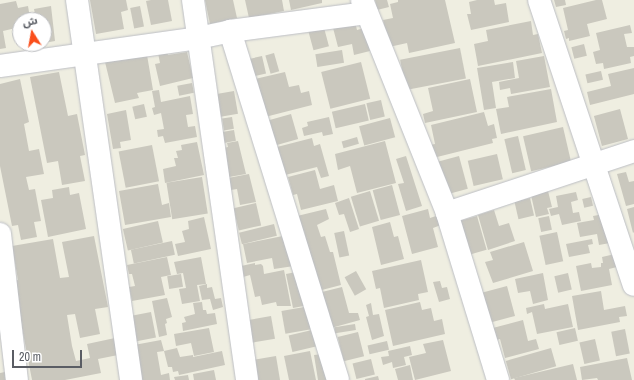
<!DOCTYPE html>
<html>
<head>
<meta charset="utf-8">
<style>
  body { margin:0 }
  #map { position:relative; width:634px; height:380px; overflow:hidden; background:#efeee1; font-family:"Archivo Narrow","Noto Sans Arabic",sans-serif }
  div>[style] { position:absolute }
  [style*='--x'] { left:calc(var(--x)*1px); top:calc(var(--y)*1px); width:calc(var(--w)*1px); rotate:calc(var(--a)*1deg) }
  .building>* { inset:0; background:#cac8be; transform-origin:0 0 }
  .roads { filter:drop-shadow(0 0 1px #bcbec4) drop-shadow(0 0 1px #bcbec4) }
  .minor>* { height:22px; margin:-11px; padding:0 11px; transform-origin:11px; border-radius:11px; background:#fff }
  span { translate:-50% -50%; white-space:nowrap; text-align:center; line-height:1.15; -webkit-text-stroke:3px #fff; paint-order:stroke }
  .north { position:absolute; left:12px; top:12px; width:40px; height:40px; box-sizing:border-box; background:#fff; border:1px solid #bdbec1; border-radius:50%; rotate:349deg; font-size:11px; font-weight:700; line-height:16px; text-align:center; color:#5a5d64 }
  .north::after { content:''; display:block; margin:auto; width:14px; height:18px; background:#fa4e1b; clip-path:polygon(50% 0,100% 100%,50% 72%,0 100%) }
  .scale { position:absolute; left:12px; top:350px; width:70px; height:18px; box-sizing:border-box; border:2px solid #5a5d64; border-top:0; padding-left:5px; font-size:12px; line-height:14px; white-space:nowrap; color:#5a5d64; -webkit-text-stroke:3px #fff; paint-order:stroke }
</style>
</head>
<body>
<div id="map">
  <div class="building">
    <div style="clip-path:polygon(90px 0,126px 0,128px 10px,121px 12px,124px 29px,96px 34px)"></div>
    <div style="clip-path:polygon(151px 0,168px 0,172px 21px,151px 25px,146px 1px)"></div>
    <div style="clip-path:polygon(205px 0,233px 0,237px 18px,210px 24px)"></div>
    <div style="clip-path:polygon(245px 0,282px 0,284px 11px,249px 18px)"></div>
    <div style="clip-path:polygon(289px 0,322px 0,322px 3px,291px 10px)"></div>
    <div style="clip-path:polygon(375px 0,387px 0,389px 7px,377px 10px)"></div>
    <div style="clip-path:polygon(398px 0,445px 0,455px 43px,409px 53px,407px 43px,389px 47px,383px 20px,393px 18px,390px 4px,398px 2px)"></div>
    <div style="clip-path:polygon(477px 0,494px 0,495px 5px,506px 3px,509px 22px,471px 30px,467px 14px,471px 14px,469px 2px)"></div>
    <div style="clip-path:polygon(554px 0,565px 0,566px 5px,556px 7px)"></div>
    <div style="clip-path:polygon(596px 0,602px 0,607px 19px,587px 24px,590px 36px,569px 41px,569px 38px,566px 39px,564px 31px,568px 30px,563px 8px)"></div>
    <div style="clip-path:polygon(16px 1px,18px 8px,28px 6px,30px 18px,20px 20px,20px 27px,3px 31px,6px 48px,0 49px,0 4px)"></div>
    <div style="clip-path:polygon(51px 6px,55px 41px,44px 43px,44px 20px,36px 20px,34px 9px)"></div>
    <div style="left:140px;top:6px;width:21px;height:10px;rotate:79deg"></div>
    <div style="clip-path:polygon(354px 18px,357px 30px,364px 28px,370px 51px,354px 55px,352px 44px,338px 47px,332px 24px)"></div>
    <div style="clip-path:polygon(531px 21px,533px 35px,538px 34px,542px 53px,478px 66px,474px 44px,488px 41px,486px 30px)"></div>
    <div style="left:323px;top:24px;width:23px;height:16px;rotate:75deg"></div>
    <div style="clip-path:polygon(630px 25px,632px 33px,624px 34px,627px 47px,634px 47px,634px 56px,630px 57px,631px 63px,604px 69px,603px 63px,596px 64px,593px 52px,600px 50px,596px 33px)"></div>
    <div style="left:584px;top:44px;width:12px;height:13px;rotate:76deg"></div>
    <div style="left:460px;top:48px;width:31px;height:61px;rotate:79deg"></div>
    <div style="left:342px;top:50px;width:13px;height:27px;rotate:81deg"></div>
    <div style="clip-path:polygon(167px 51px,168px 55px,187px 52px,193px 78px,160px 86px,155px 64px,160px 63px,158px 53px)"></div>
    <div style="left:274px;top:53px;width:19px;height:9px;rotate:74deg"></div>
    <div style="clip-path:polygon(147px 55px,153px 90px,137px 93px,139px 98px,115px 103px,105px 62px)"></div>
    <div style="left:262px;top:56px;width:18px;height:19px;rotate:77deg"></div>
    <div style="clip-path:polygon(544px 56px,550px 87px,511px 94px,510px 88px,500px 90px,499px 82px,519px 78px,516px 61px)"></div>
    <div style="left:361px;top:62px;width:38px;height:41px;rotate:76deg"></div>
    <div style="clip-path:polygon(513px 62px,515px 78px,492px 82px,496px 108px,484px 110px,477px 68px)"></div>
    <div style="clip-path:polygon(634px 68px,634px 94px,590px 105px,587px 92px,611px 86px,608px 74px)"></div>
    <div style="left:601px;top:71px;width:9px;height:16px;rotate:77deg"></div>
    <div style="clip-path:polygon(59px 72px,68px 116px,77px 114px,85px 155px,80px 156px,85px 181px,62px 185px,58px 161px,47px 163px,30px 77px)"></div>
    <div style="clip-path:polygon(285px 72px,289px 87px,299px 85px,301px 93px,309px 91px,312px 105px,265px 117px,255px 79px)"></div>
    <div style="clip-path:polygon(20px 79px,29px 122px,24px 124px,29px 151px,39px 149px,44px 174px,26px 177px,29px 190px,35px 189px,41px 221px,34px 222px,37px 237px,21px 240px,18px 225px,12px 226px,0 166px,0 84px)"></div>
    <div style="clip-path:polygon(470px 79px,477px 112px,425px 123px,423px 114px,433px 111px,428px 88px)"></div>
    <div style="left:192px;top:83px;width:10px;height:15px;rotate:79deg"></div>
    <div style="clip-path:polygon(551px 89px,557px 122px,501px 134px,496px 109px,509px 107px,507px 97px)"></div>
    <div style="clip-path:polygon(159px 90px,161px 102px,190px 96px,193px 114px,186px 115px,188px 127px,195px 126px,197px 137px,165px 143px,163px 136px,158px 137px,157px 130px,164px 129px,161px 113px,154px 115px,152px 108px,155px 107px,152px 91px)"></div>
    <div style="left:234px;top:91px;width:23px;height:22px;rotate:80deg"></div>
    <div style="left:381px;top:100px;width:17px;height:15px;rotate:77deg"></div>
    <div style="left:144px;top:104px;width:13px;height:12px;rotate:77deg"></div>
    <div style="left:365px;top:104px;width:17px;height:34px;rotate:77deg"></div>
    <div style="left:620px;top:109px;width:31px;height:27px;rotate:75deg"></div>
    <div style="clip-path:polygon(126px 110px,131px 140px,120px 142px,121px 148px,113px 149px,107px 114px)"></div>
    <div style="clip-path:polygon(484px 112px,488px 126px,494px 124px,497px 138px,492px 139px,493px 143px,433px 158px,430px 145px,435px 144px,431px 125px)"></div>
    <div style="left:291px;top:114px;width:26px;height:24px;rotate:74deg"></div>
    <div style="left:232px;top:117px;width:12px;height:10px;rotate:81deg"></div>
    <div style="clip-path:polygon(329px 117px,333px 134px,323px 136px,322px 132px,304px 136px,302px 128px,308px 126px,307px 122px)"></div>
    <div style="left:390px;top:118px;width:20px;height:32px;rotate:75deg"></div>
    <div style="left:563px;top:127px;width:36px;height:41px;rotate:77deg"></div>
    <div style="left:234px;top:130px;width:11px;height:12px;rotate:80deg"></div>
    <div style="left:518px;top:136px;width:35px;height:14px;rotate:77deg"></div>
    <div style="left:357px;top:137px;width:7px;height:16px;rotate:74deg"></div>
    <div style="clip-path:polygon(312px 138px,314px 146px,320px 144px,329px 176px,321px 178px,317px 167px,285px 175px,277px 147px)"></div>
    <div style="clip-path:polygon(238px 141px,246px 174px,229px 177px,224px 148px,228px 147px,227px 143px)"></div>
    <div style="clip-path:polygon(385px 141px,396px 183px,357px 193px,350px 166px,338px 170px,335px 154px)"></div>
    <div style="clip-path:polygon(197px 142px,204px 175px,165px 183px,163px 169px,176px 166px,174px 158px,178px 158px,176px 151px,182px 150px,181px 145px)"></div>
    <div style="left:152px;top:145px;width:37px;height:34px;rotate:79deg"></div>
    <div style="left:497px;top:154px;width:26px;height:30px;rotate:77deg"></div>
    <div style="clip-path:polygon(406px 156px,422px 206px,406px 211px,398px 184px,404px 183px,396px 159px)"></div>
    <div style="left:459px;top:156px;width:34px;height:25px;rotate:75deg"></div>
    <div style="clip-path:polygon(315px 170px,320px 189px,334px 185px,338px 201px,301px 210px,297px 194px,293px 195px,288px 177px)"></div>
    <div style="clip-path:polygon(626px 172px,629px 182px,634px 181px,634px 204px,626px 206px,617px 174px)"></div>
    <div style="clip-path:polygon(249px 174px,256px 202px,240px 205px,237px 189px,231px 190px,228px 178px)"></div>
    <div style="left:202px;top:177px;width:37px;height:36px;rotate:81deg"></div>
    <div style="clip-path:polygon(158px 184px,162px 205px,169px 203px,171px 217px,125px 225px,119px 191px)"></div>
    <div style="left:392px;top:185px;width:31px;height:20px;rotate:75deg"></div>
    <div style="clip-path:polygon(69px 187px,70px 195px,79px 193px,86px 229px,48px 237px,41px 200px,53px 198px,52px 190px)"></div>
    <div style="left:370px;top:191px;width:31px;height:20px;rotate:73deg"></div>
    <div style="clip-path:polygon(548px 191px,552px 207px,547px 208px,549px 214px,536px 217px,531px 195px)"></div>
    <div style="clip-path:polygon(576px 192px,578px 200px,571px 202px,573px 213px,579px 212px,581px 221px,562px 225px,559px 214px,551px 216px,549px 209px,558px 207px,556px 196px)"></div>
    <div style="left:591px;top:197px;width:9px;height:9px;rotate:77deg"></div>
    <div style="clip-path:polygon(349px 198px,359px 229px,350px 232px,344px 214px,339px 215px,335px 203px)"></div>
    <div style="left:530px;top:198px;width:18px;height:16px;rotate:77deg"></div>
    <div style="left:256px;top:203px;width:23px;height:23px;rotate:77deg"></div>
    <div style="clip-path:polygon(634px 207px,634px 232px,633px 233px,627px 209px)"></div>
    <div style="clip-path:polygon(326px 209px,329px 219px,317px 225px,321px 237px,325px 236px,330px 252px,333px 252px,341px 285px,318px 291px,304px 231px,301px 232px,297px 216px)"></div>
    <div style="clip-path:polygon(428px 209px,430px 218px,439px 215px,441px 225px,433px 228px,438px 247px,412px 254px,402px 216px)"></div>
    <div style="clip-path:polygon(494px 210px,499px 226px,509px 223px,515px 241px,488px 250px,478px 215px)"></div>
    <div style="clip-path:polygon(604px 214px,610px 243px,599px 245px,597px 234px,580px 237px,577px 223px,594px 220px,593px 216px)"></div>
    <div style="left:477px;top:216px;width:35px;height:20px;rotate:74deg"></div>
    <div style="left:549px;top:216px;width:14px;height:11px;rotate:78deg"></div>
    <div style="clip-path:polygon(204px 217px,211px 249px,178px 256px,175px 244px,185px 242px,182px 231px,189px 229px,188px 221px)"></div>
    <div style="left:158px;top:221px;width:22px;height:36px;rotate:77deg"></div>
    <div style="clip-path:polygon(390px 222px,394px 237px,398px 236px,404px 259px,381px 265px,372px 227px)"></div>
    <div style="left:274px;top:224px;width:12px;height:36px;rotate:76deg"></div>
    <div style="left:344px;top:231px;width:25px;height:10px;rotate:78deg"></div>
    <div style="left:557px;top:232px;width:30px;height:18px;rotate:78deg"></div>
    <div style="clip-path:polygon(288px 235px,294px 266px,274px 269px,272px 258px,247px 263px,243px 244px)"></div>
    <div style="clip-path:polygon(94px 236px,108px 307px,95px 309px,100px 334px,80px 338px,75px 314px,67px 315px,72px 346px,76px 361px,90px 358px,87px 344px,115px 338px,118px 355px,98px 359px,101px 373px,65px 380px,32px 380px,13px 281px,18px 280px,12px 246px,53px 239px,60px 278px,69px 277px,62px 242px)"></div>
    <div style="clip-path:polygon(592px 239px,593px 244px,588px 245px,590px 253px,569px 257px,566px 244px)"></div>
    <div style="left:172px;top:241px;width:14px;height:42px;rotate:78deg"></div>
    <div style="clip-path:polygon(524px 242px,533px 271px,493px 283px,485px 262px,493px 260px,490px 252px)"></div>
    <div style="clip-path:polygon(615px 254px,617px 267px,609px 269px,612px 285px,581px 291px,576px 266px,591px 263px,592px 268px,601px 267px,601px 263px,603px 263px,602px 257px)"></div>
    <div style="clip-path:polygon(167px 257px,171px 275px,161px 277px,165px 295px,132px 301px,129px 287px,135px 286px,132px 274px,129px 274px,127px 265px)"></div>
    <div style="clip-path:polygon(201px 257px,206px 284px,197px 285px,200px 301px,182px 304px,179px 289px,186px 288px,183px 273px,177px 274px,174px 262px)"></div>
    <div style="clip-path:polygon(421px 260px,428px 292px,418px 294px,419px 300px,384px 308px,380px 288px,376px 289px,372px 271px)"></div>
    <div style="clip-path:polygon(255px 263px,255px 265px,261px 264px,263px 266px,264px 274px,284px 270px,291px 306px,277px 306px,276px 302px,262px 305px,260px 296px,255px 297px,250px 275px,243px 277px,241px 266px)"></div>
    <div style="left:356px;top:271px;width:21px;height:13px;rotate:61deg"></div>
    <div style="clip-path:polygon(296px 272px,309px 305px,293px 308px,286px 274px)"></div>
    <div style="clip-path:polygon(543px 273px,548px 300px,533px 304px,530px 291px,518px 293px,515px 279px)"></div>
    <div style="left:568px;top:273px;width:17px;height:14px;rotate:77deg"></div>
    <div style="left:181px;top:274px;width:13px;height:14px;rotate:81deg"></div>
    <div style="clip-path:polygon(440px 281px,442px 288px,447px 287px,450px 299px,439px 302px,433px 282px)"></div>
    <div style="clip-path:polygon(207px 284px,207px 288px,212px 287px,215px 299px,221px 298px,223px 307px,213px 310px,210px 299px,202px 300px,199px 286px)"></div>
    <div style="left:507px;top:286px;width:31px;height:31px;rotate:75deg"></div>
    <div style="clip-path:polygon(342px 287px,349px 313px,358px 313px,360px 320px,331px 328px,322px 292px)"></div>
    <div style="clip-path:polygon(601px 291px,604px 310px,625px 306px,627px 316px,619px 317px,620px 322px,578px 330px,572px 296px)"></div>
    <div style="clip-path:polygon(167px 298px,172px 317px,166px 319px,167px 323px,165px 324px,167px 335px,159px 337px,152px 301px)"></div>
    <div style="clip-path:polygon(202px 302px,203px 310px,206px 310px,207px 314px,215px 313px,217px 324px,183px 331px,182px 323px,186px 322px,184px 317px,195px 314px,193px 303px)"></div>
    <div style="clip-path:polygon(420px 302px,422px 310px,431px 308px,434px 321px,442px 319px,445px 334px,393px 346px,385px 310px)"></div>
    <div style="clip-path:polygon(371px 303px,373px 315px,379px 314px,384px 336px,372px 340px,366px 317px,369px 316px,366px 305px)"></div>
    <div style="clip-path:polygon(544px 304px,545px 309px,568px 304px,573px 327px,537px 334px,532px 312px,527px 314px,526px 308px)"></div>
    <div style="left:310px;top:306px;width:23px;height:29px;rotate:80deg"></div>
    <div style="left:151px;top:312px;width:26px;height:21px;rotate:79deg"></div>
    <div style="left:271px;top:316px;width:23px;height:26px;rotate:80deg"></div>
    <div style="clip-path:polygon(523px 320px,528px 341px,536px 339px,539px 349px,505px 358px,500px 339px,488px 342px,485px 330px)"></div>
    <div style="left:355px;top:324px;width:6px;height:21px;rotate:81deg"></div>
    <div style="clip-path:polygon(209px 328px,214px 352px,194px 356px,191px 343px,176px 346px,174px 334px)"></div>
    <div style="left:575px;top:328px;width:13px;height:19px;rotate:77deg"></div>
    <div style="left:625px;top:329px;width:25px;height:14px;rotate:79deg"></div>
    <div style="left:312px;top:330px;width:17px;height:24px;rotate:77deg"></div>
    <div style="left:358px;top:332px;width:25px;height:21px;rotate:76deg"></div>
    <div style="left:595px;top:339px;width:22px;height:16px;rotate:77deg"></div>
    <div style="clip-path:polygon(161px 340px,164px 351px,157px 352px,161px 375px,169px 373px,170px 380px,140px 380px,134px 345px)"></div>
    <div style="clip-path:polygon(443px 340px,451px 371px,415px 380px,409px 357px,426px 353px,423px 344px)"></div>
    <div style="left:387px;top:341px;width:9px;height:20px;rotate:77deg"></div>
    <div style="clip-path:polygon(410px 346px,412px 355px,404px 357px,406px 365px,393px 368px,392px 362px,383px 365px,381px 357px,389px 356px,388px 351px)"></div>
    <div style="clip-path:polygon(177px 348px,180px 357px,193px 355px,193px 357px,222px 351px,225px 365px,179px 375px,178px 371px,173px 372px,172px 367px,168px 367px,164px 351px)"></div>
    <div style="left:551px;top:348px;width:19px;height:47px;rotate:74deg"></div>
    <div style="clip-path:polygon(310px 351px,316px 380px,289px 380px,284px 356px)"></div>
    <div style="clip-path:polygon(322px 354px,327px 380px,318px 380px,314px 355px)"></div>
    <div style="clip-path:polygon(276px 356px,280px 380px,256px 380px,253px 360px)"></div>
    <div style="clip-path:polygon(627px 358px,632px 380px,598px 380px,597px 378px,582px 380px,580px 367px)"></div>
    <div style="left:371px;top:359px;width:16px;height:19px;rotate:76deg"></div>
    <div style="clip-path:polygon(573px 364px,577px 380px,515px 380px,514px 378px)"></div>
    <div style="clip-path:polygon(410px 365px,413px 380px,398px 380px,395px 369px)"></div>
    <div style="clip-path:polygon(214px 370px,216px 380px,194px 380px,193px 374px)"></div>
    <div style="clip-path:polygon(5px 372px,6px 380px,0 380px,0 373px)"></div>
    <div style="clip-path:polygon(188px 375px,189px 380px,175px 380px,174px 377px)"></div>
    <div style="clip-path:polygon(378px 376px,379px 380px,365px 380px,365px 379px)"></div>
  </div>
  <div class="roads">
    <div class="minor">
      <div style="--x:77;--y:0;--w:384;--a:81.9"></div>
      <div style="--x:193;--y:0;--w:384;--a:81.9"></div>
      <div style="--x:362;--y:0;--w:229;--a:68.2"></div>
      <div style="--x:447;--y:213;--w:175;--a:73"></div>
      <div style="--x:539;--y:0;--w:300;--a:71.6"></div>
      <div style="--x:230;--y:31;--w:365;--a:72.8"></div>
      <div style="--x:0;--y:66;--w:200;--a:-8"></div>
      <div style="--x:198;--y:38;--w:33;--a:-12"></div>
      <div style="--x:230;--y:31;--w:138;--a:-7.5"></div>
      <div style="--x:447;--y:213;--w:197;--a:-18.3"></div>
      <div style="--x:0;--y:234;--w:147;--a:83.4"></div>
    </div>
  </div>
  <div class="north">ش</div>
  <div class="scale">20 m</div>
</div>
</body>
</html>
